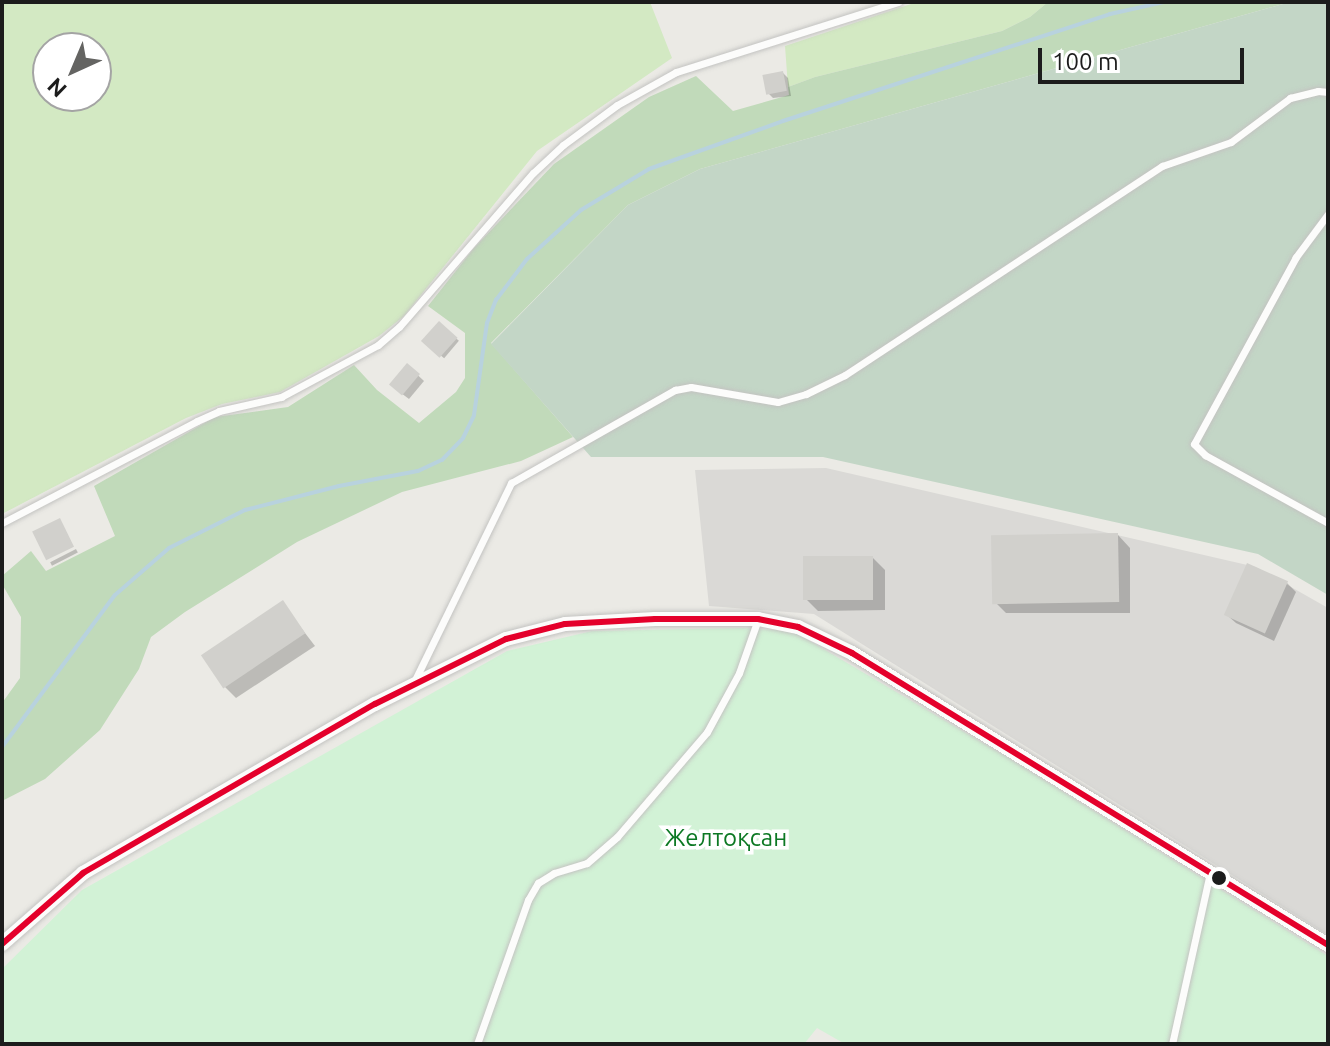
<!DOCTYPE html>
<html>
<head>
<meta charset="utf-8">
<style>
  body { margin:0 }
  #map { position:relative; width:1330px; height:1046px; overflow:hidden; background:#ebeae5; font-family:Ubuntu,sans-serif }
  div>[style] { position:absolute }
  [style*='--x'] { left:calc(var(--x)*1px); top:calc(var(--y)*1px); width:calc(var(--w)*1px); rotate:calc(var(--a)*1deg) }
  .residential>* { inset:0; background:#dad9d6 }
  .grass>* { inset:0; background:#d3e9c3 }
  .forest>* { inset:0; background:#c1daba }
  .cemetery>* { inset:0; background:#c3d6c6 }
  .park>* { inset:0; background:#d2f2d6 }
  .shadow>* { inset:0; background:#0003; transform-origin:0 0 }
  .stream>* { height:4px; margin:-2px; padding:0 2px; transform-origin:2px; border-radius:2px; background:#b8d2de }
  .building>* { inset:0; background:#d1d0cc; transform-origin:0 0 }
  .roads { filter:drop-shadow(0 0 2px #c3c3c1) drop-shadow(0 0 2px #c3c3c1) }
  .lane>* { height:7px; margin:-3.5px; padding:0 3.5px; transform-origin:3.5px; border-radius:3.5px; background:#fcfcfb }
  .street>* { height:14px; margin:-7px; padding:0 7px; transform-origin:7px; border-radius:7px; background:#fcfcfb }
  .bus-1>* { height:6px; margin:-3px; padding:0 3px; transform-origin:3px; border-radius:3px; background:#e4002b }
  .dots>* { width:22px; height:22px; translate:-50% -50%; box-sizing:border-box; border:4px solid #fff; border-radius:50% }
  span { translate:-50% -50%; white-space:nowrap; text-align:center; line-height:1.15; -webkit-text-stroke:7px #fff; paint-order:stroke }
  .park-label { font-size:24px; color:#0c7823 }
  .frame { position:absolute; inset:0; border:4px solid #1c1c1c; pointer-events:none }
  .north { position:absolute; left:32px; top:32px; width:80px; height:80px; box-sizing:border-box; background:#fff; border:2px solid #a4a4a4; border-radius:50%; rotate:224deg; font-size:22px; font-weight:700; line-height:32px; text-align:center; color:#1c1c1c }
  .north::after { content:''; display:block; margin:auto; width:28px; height:36px; background:#646462; clip-path:polygon(50% 0,100% 100%,50% 72%,0 100%) }
  .scale { position:absolute; left:1038px; top:48px; width:206px; height:36px; box-sizing:border-box; border:4px solid #1c1c1c; border-top:0; padding-left:10px; font-size:24px; line-height:28px; white-space:nowrap; color:#1c1c1c; -webkit-text-stroke:6px #fff; paint-order:stroke }
</style>
</head>
<body>
<div id="map">
  <div class="residential">
    <div style="clip-path:polygon(826px 468px,1256px 567px,1328px 608px,1328px 935px,814px 614px,709px 606px,695px 470px)"></div>
  </div>
  <div class="grass">
    <div style="clip-path:polygon(evenodd,2px 2px,650px 2px,672px 58px,537px 151px,404px 316px,379px 336px,280px 392px,222px 404px,186px 418px,2px 514px,2px 2px,48px 48px,96px 48px,96px 96px,48px 96px,48px 48px)"></div>
    <div style="clip-path:polygon(917px 2px,1048px 2px,1030px 17px,1002px 31px,815px 77px,788px 87px,785px 46px)"></div>
  </div>
  <div class="forest">
    <div style="clip-path:polygon(1048px 2px,1290px 2px,700px 169px,628px 205px,491px 343px,573px 437px,521px 461px,402px 492px,297px 542px,185px 612px,151px 637px,139px 669px,100px 730px,45px 779px,2px 801px,2px 703px,20px 678px,21px 617px,2px 584px,2px 576px,31px 551px,46px 571px,115px 536px,94px 486px,215px 417px,288px 407px,354px 365px,377px 390px,419px 423px,456px 392px,465px 378px,465px 333px,428px 306px,474px 248px,554px 164px,649px 97px,696px 76px,733px 111px,789px 95px,788px 87px,815px 77px,1002px 31px,1030px 17px)"></div>
  </div>
  <div class="cemetery">
    <div style="clip-path:polygon(1290px 2px,1328px 2px,1328px 595px,1258px 554px,823px 457px,591px 457px,491px 344px,628px 205px,700px 169px)"></div>
  </div>
  <div class="park">
    <div style="clip-path:polygon(743px 628px,793px 631px,1010px 759px,1328px 956px,1328px 1044px,845px 1044px,817px 1028px,804px 1044px,2px 1044px,2px 969px,82px 890px,507px 651px,592px 631px)"></div>
  </div>
  <div class="shadow">
    <div style="clip-path:polygon(783px 73px,788px 78px,791px 96px,773px 98px,768px 93px)"></div>
    <div style="left:439px;top:324px;width:26px;height:23px;rotate:40deg"></div>
    <div style="clip-path:polygon(407px 365px,424px 381px,409px 399px,397px 390px)"></div>
    <div style="clip-path:polygon(1118px 535px,1130px 548px,1130px 613px,1006px 613px,994px 601px)"></div>
    <div style="left:76px;top:549px;width:4px;height:29px;rotate:63deg"></div>
    <div style="clip-path:polygon(873px 558px,885px 570px,885px 610px,818px 611px,806px 599px)"></div>
    <div style="clip-path:polygon(1287px 583px,1296px 592px,1274px 641px,1236px 623px,1227px 615px)"></div>
    <div style="clip-path:polygon(282px 603px,315px 646px,236px 698px,224px 686px)"></div>
  </div>
  <div class="stream">
    <div style="--x:2;--y:747;--w:189;--a:-53.4"></div>
    <div style="--x:115;--y:595;--w:72;--a:-41"></div>
    <div style="--x:169;--y:548;--w:85;--a:-26.6"></div>
    <div style="--x:245;--y:510;--w:97;--a:-14.3"></div>
    <div style="--x:339;--y:486;--w:80;--a:-10.8"></div>
    <div style="--x:418;--y:471;--w:26;--a:-25"></div>
    <div style="--x:442;--y:460;--w:30;--a:-46"></div>
    <div style="--x:463;--y:438;--w:25;--a:-64"></div>
    <div style="--x:474;--y:415;--w:93;--a:-82"></div>
    <div style="--x:487;--y:323;--w:25;--a:-69"></div>
    <div style="--x:496;--y:300;--w:51;--a:-52.9"></div>
    <div style="--x:527;--y:259;--w:73;--a:-42.2"></div>
    <div style="--x:581;--y:210;--w:79;--a:-31.1"></div>
    <div style="--x:649;--y:169;--w:142;--a:-19.7"></div>
    <div style="--x:783;--y:121;--w:344;--a:-18.1"></div>
    <div style="--x:1110;--y:14;--w:55;--a:-12.5"></div>
  </div>
  <div class="building">
    <div style="left:783px;top:71px;width:20px;height:21px;rotate:79deg"></div>
    <div style="left:439px;top:321px;width:25px;height:27px;rotate:42deg"></div>
    <div style="left:407px;top:363px;width:17px;height:28px;rotate:40deg"></div>
    <div style="left:60px;top:518px;width:32px;height:31px;rotate:64deg"></div>
    <div style="left:1118px;top:533px;width:69px;height:127px;rotate:89deg"></div>
    <div style="left:803px;top:556px;width:70px;height:44px"></div>
    <div style="left:1247px;top:563px;width:45px;height:57px;rotate:24deg"></div>
    <div style="left:283px;top:600px;width:40px;height:99px;rotate:56deg"></div>
  </div>
  <div class="roads">
    <div class="lane">
      <div style="--x:1328;--y:214;--w:54;--a:126.7"></div>
      <div style="--x:1296;--y:257;--w:213;--a:118.6"></div>
      <div style="--x:1194;--y:444;--w:16;--a:45"></div>
      <div style="--x:1205;--y:455;--w:141;--a:28.9"></div>
      <div style="--x:2;--y:523;--w:220;--a:-27.6"></div>
      <div style="--x:197;--y:421;--w:24;--a:-24"></div>
      <div style="--x:219;--y:411;--w:64;--a:-12.7"></div>
      <div style="--x:281;--y:397;--w:110;--a:-28.2"></div>
      <div style="--x:378;--y:345;--w:28;--a:-41"></div>
      <div style="--x:399;--y:327;--w:204;--a:-49"></div>
      <div style="--x:533;--y:173;--w:41;--a:-43"></div>
      <div style="--x:563;--y:145;--w:67;--a:-36.5"></div>
      <div style="--x:617;--y:105;--w:68;--a:-29.2"></div>
      <div style="--x:676;--y:72;--w:233;--a:-17.5"></div>
      <div style="--x:413;--y:684;--w:224;--a:-64"></div>
      <div style="--x:511;--y:483;--w:189;--a:-29.6"></div>
      <div style="--x:675;--y:390;--w:16;--a:-11"></div>
      <div style="--x:691;--y:387;--w:88;--a:9.8"></div>
      <div style="--x:778;--y:402;--w:29;--a:-16"></div>
      <div style="--x:806;--y:394;--w:43;--a:-26"></div>
      <div style="--x:845;--y:375;--w:380;--a:-33.4"></div>
      <div style="--x:1162;--y:166;--w:73;--a:-19.2"></div>
      <div style="--x:1231;--y:142;--w:74;--a:-36.7"></div>
      <div style="--x:1290;--y:98;--w:29;--a:-14"></div>
      <div style="--x:1318;--y:91;--w:10;--a:6"></div>
      <div style="--x:477;--y:1044;--w:153;--a:-70.5"></div>
      <div style="--x:528;--y:900;--w:20;--a:-60"></div>
      <div style="--x:538;--y:883;--w:19;--a:-32"></div>
      <div style="--x:554;--y:873;--w:34;--a:-17"></div>
      <div style="--x:587;--y:863;--w:40;--a:-41"></div>
      <div style="--x:617;--y:837;--w:138;--a:-49.4"></div>
      <div style="--x:707;--y:732;--w:67;--a:-61.5"></div>
      <div style="--x:739;--y:673;--w:57;--a:-70.6"></div>
      <div style="--x:1172;--y:1044;--w:176;--a:-77.5"></div>
    </div>
    <div class="street">
      <div style="--x:2;--y:944;--w:108;--a:-41.2"></div>
      <div style="--x:83;--y:873;--w:337;--a:-30.1"></div>
      <div style="--x:375;--y:704;--w:146;--a:-26.4"></div>
      <div style="--x:506;--y:639;--w:61;--a:-14.3"></div>
      <div style="--x:565;--y:624;--w:90;--a:-3.2"></div>
      <div style="--x:655;--y:619;--w:103;--a:0"></div>
      <div style="--x:758;--y:619;--w:41;--a:11.3"></div>
      <div style="--x:798;--y:627;--w:60;--a:25.7"></div>
      <div style="--x:852;--y:653;--w:558;--a:31.53"></div>
    </div>
  </div>
  <div class="bus-1">
    <div style="--x:2;--y:944;--w:108;--a:-41.2"></div>
    <div style="--x:83;--y:873;--w:337;--a:-30.1"></div>
    <div style="--x:375;--y:704;--w:146;--a:-26.4"></div>
    <div style="--x:506;--y:639;--w:61;--a:-14.3"></div>
    <div style="--x:565;--y:624;--w:90;--a:-3.2"></div>
    <div style="--x:655;--y:619;--w:103;--a:0"></div>
    <div style="--x:758;--y:619;--w:41;--a:11.3"></div>
    <div style="--x:798;--y:627;--w:60;--a:25.7"></div>
    <div style="--x:852;--y:653;--w:558;--a:31.53"></div>
  </div>
  <div class="dots">
    <div style="left:1219px;top:878px;background:#1c1c1c"></div>
  </div>
  <div class="park-label">
    <span style="left:726px;top:838px">Желтоқсан</span>
  </div>
  <div class="frame"></div>
  <div class="north">N</div>
  <div class="scale">100 m</div>
</div>
</body>
</html>
